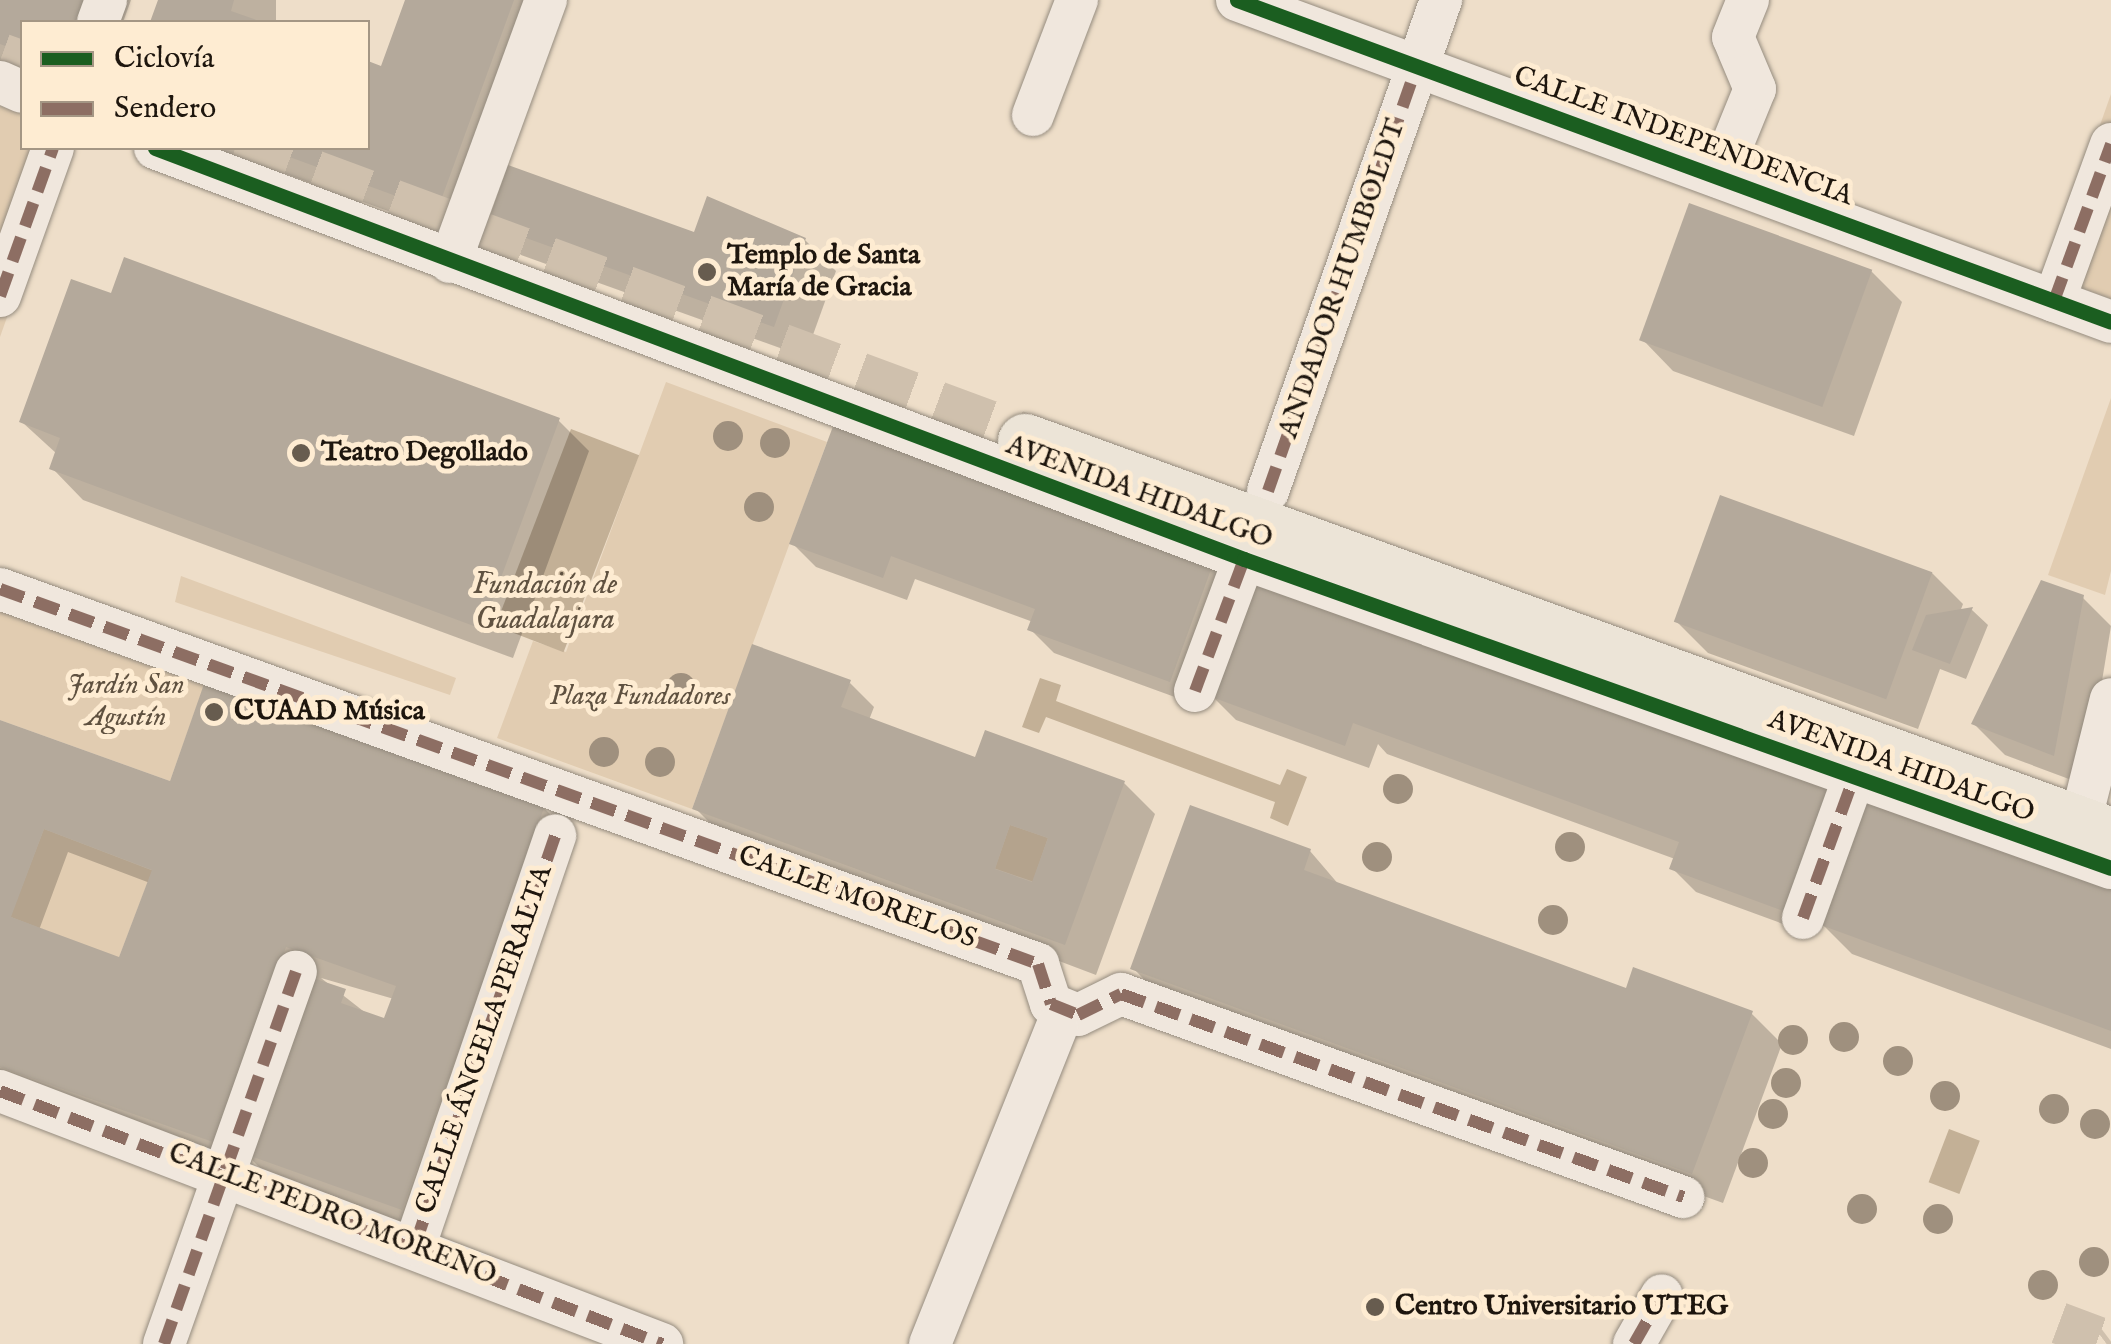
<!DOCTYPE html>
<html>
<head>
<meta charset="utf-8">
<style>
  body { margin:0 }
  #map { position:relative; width:2111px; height:1344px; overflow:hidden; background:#eedec9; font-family:"IM FELL English",serif }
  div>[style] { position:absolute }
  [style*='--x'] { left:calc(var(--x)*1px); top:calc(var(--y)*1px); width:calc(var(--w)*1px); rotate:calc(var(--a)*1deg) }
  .green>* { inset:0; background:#e1ccb1; transform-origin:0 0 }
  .water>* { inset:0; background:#c3b096; transform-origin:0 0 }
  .shadow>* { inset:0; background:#0003; transform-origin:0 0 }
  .building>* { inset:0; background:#b4a99b; transform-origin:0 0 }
  .minor-tunnel>* { height:42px; margin-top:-21px; transform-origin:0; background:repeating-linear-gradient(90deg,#cfc0ad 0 42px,transparent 0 63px) }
  .major-tunnel>* { height:55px; margin-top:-27.5px; transform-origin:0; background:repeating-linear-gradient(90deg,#cfc0ad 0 55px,transparent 0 83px) }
  .roads { filter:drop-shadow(0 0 2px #958c7f) drop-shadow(0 0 2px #958c7f) }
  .minor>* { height:42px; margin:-21px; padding:0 21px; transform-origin:21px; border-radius:21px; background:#f0e7dd }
  .major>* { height:55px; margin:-27.5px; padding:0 27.5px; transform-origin:27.5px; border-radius:27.5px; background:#ece4d7 }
  .quiet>* { height:12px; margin-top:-6px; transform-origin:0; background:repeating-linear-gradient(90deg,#8d6e63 0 25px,transparent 0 37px) }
  .cycleway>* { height:15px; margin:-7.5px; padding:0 7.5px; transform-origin:7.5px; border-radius:7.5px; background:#1b5e20 }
  .trees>* { width:30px; height:30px; margin:-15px; border-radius:50%; background:#9f907e }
  .dots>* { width:28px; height:28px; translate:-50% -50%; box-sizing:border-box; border:5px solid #feecd2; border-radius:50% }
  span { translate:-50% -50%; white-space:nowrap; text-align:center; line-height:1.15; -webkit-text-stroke:10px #feecd2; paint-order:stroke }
  .street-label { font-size:28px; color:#1e160e }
  .poi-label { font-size:28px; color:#1e160e; font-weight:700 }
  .left { translate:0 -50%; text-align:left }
  .park-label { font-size:28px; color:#5f5140; font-style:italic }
  .water-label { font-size:30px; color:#605241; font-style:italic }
  .legend { position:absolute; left:20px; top:20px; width:350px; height:130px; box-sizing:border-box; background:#feecd2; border:2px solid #a49684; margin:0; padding:12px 18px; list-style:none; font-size:30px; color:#1e160e }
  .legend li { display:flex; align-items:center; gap:20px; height:50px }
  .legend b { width:50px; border:2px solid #a49684 }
</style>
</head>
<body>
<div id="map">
  <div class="green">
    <div style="clip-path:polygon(2111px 94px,2111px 299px,2047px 275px)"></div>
    <div style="clip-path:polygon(0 106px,22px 114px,22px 148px,67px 148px,0 337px)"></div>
    <div style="clip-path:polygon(666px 382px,827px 442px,692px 809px,497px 738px,533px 641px,566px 652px)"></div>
    <div style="clip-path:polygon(2111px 398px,2111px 571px,2105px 595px,2048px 575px)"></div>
    <div style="clip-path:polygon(181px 576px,456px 678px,450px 695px,175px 602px)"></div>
    <div style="clip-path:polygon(0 593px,210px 669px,170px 781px,0 720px)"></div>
    <div style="left:1010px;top:825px;width:40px;height:46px;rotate:19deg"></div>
    <div style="left:44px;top:829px;width:116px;height:94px;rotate:21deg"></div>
  </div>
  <div class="water">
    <div style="left:571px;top:429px;width:73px;height:211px;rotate:21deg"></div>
    <div style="clip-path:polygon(1040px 678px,1061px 685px,1056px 701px,1280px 785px,1287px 769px,1307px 777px,1288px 826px,1270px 818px,1275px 802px,1046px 717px,1039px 733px,1022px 727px)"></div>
    <div style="left:1949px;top:1129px;width:33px;height:57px;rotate:21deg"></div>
  </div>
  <div class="shadow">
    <div style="clip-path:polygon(0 0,131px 0,123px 22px,22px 22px,22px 70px,0 62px)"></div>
    <div style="left:161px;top:0;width:115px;height:23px"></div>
    <div style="clip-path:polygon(408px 0,556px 0,468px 240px,214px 148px,368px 148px,368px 64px,382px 69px)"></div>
    <div style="clip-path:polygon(490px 224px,805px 240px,836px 271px,805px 357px,521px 255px)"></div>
    <div style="clip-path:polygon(1871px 271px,1902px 302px,1854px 436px,1673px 371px,1642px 339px)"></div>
    <div style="clip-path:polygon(558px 420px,589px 451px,513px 658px,83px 500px,52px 468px,57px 454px,22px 422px)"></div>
    <div style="clip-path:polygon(792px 543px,1213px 563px,1237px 587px,1194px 704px,1054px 653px,1030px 629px,1033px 622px,915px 579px,907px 600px,816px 567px)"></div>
    <div style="clip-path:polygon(1932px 573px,1963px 604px,1960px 612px,1972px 610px,1988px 625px,1966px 679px,1940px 669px,1918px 729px,1708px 653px,1677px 622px)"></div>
    <div style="clip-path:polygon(1253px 581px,2111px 889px,2111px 1049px,1852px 954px,1818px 920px,1813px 935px,1696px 892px,1672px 868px,1675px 859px,1387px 754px,1378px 744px,1369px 768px,1236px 720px,1212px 696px)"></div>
    <div style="clip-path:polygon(2082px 597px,2111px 626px,2085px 785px,2005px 755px,1974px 724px)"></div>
    <div style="clip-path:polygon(850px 683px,874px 707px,869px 720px,977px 760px,1124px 783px,1155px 814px,1096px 975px,719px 832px,695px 808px)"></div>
    <div style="clip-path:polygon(evenodd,0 722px,171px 784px,543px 807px,574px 838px,433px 1239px,276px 1184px,252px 1160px,247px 1173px,0 1081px,0 722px,68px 852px,150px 883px,120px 960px,39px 930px,68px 852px,0 722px,321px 978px,394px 999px,386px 1021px,367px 1014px,321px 978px)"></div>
    <div style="clip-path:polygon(1310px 851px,1340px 886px,1627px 991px,1751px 1013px,1782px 1044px,1723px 1203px,1164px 1000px,1133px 968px)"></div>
  </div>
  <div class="building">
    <div style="clip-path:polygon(0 0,89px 0,81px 22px,22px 22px,22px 52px,0 44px)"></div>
    <div style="clip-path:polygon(158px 0,234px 0,231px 11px,262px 22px,150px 22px)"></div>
    <div style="clip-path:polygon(405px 0,514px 0,437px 211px,265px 148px,368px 148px,368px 61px,381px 66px)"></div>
    <div style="clip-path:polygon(508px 165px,694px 232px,707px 196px,806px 238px,774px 327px,487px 224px)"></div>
    <div style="left:1689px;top:203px;width:195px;height:146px;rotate:20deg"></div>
    <div style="clip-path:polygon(124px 257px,560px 418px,482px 629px,49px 469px,60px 438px,19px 422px,71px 279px,111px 293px)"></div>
    <div style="clip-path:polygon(835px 421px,1214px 561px,1170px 682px,1027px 630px,1035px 609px,891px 556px,883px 578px,789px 544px)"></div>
    <div style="left:1720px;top:495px;width:226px;height:135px;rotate:20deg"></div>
    <div style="clip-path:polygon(1251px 578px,1833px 790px,1789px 913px,1669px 869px,1679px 842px,1353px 723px,1345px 746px,1209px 696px)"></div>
    <div style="clip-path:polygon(2041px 580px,2084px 595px,2054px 756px,1971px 724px)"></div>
    <div style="clip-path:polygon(1973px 607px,1950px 664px,1912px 650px,1926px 615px)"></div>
    <div style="clip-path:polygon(evenodd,752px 644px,851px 680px,841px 707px,975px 757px,985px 730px,1125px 781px,1065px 945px,692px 809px,752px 644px,1010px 825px,1048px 838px,1032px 882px,995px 869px,1010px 825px)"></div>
    <div style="clip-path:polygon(evenodd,204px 684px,545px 805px,402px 1210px,242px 1153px,304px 975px,346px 989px,341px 1003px,384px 1018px,396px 986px,286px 947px,216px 1143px,0 1067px,0 720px,170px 781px,204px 684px,44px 829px,152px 870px,119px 957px,11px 917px,44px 829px)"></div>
    <div style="clip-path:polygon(1866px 795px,2111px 887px,2111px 1031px,1818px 924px)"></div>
    <div style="clip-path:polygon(1190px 805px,1311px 849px,1304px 870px,1626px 988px,1633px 967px,1753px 1011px,1692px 1174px,1130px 969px)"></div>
  </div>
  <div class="minor-tunnel">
    <div style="--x:2059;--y:1323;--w:54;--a:20.4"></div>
  </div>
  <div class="major-tunnel">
    <div style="--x:0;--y:60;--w:23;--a:20"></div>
    <div style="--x:235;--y:148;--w:843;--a:20.35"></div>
    <div style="--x:2107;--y:1344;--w:5;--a:-37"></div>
  </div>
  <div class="roads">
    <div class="minor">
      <div style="--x:1237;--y:0;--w:931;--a:20.22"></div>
      <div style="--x:98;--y:22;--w:23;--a:-70"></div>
      <div style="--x:0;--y:82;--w:24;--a:24"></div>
      <div style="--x:1033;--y:115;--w:123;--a:-69.1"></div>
      <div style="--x:155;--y:148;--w:1164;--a:20.68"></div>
      <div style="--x:1244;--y:559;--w:920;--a:19.62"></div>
      <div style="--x:1719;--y:177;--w:95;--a:-67.8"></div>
      <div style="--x:1755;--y:89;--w:56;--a:-112.9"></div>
      <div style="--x:1733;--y:37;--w:40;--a:-68"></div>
      <div style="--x:450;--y:262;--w:279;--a:-69.9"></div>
      <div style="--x:0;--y:296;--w:157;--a:-70.3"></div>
      <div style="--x:2054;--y:301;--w:167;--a:-70"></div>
      <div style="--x:1268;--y:491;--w:521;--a:-70.59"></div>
      <div style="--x:0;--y:589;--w:1104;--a:19.86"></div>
      <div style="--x:1038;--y:964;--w:42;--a:72"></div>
      <div style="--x:1051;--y:1004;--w:29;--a:22"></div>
      <div style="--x:1078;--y:1015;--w:48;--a:-26"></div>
      <div style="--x:1121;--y:994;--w:598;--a:19.86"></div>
      <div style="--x:1195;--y:691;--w:141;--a:-69.6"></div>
      <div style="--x:2085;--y:803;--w:107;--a:-76"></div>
      <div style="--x:1803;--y:918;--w:138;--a:-70.1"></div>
      <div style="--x:0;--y:1091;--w:709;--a:20.92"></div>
      <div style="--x:415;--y:1245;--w:433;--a:-71.1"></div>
      <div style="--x:164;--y:1344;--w:395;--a:-70.5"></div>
      <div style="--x:930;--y:1344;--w:342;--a:-68.2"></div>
      <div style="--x:1634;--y:1344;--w:56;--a:-60.3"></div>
    </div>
    <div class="major">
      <div style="--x:1025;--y:441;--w:1155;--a:19.94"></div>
    </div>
  </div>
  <div class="quiet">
    <div style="--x:0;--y:296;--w:157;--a:-70.3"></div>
    <div style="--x:2054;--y:301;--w:167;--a:-70"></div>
    <div style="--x:1268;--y:491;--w:450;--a:-70.7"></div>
    <div style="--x:0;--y:589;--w:1104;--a:19.86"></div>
    <div style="--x:1038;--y:964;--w:42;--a:72"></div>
    <div style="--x:1051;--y:1004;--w:29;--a:22"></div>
    <div style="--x:1078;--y:1015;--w:48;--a:-26"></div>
    <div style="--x:1121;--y:994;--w:598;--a:19.86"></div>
    <div style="--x:1195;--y:691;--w:141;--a:-69.6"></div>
    <div style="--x:1803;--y:918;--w:138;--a:-70.1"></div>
    <div style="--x:0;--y:1091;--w:709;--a:20.92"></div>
    <div style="--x:415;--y:1245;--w:433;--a:-71.1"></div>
    <div style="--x:164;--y:1344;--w:395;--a:-70.5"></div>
    <div style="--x:1634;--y:1344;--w:56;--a:-60.3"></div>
  </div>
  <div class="cycleway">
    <div style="--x:1237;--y:0;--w:931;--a:20.22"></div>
    <div style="--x:155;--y:148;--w:1164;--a:20.68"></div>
    <div style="--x:1244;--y:559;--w:920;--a:19.62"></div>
  </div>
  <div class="trees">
    <div style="left:728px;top:436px"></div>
    <div style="left:775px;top:443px"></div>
    <div style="left:759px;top:507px"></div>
    <div style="left:681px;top:688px"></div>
    <div style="left:604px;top:752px"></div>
    <div style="left:660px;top:762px"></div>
    <div style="left:1398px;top:789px"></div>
    <div style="left:1570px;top:847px"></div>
    <div style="left:1377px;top:857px"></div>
    <div style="left:1553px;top:920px"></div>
    <div style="left:1844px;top:1037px"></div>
    <div style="left:1793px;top:1040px"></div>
    <div style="left:1898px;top:1061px"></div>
    <div style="left:1786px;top:1083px"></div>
    <div style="left:1945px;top:1096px"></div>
    <div style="left:2054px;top:1109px"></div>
    <div style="left:1773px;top:1114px"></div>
    <div style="left:2095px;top:1124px"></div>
    <div style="left:1753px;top:1163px"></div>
    <div style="left:1862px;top:1209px"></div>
    <div style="left:1938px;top:1219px"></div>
    <div style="left:2094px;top:1262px"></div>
    <div style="left:2043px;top:1285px"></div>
  </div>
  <div class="dots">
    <div style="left:707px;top:272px;background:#675c4f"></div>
    <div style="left:301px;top:453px;background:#675c4f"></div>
    <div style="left:214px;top:712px;background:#675c4f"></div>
    <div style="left:1375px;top:1307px;background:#675c4f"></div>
  </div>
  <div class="street-label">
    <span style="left:1683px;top:137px;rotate:20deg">CALLE INDEPENDENCIA</span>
    <span style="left:1343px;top:279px;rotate:-71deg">ANDADOR HUMBOLDT</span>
    <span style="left:1139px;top:493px;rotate:20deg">AVENIDA HIDALGO</span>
    <span style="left:1901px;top:767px;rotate:20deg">AVENIDA HIDALGO</span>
    <span style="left:857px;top:898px;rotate:20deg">CALLE MORELOS</span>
    <span style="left:485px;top:1040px;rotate:-71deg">CALLE ÁNGELA PERALTA</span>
    <span style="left:332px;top:1215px;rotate:21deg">CALLE PEDRO MORENO</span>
  </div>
  <div class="poi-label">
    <span class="left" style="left:727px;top:272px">Templo de Santa<br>María de Gracia</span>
    <span class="left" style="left:321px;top:453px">Teatro Degollado</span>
    <span class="left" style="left:234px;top:712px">CUAAD Música</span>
    <span class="left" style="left:1395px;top:1307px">Centro Universitario UTEG</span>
  </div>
  <div class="park-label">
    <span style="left:126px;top:702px">Jardín San<br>Agustín</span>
    <span style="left:640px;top:697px">Plaza Fundadores</span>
  </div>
  <div class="water-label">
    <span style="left:545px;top:602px">Fundación de<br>Guadalajara</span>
  </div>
  <ul class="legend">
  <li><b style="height:12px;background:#1b5e20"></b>Ciclovía</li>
  <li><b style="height:12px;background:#8d6e63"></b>Sendero</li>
  </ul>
</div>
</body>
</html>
